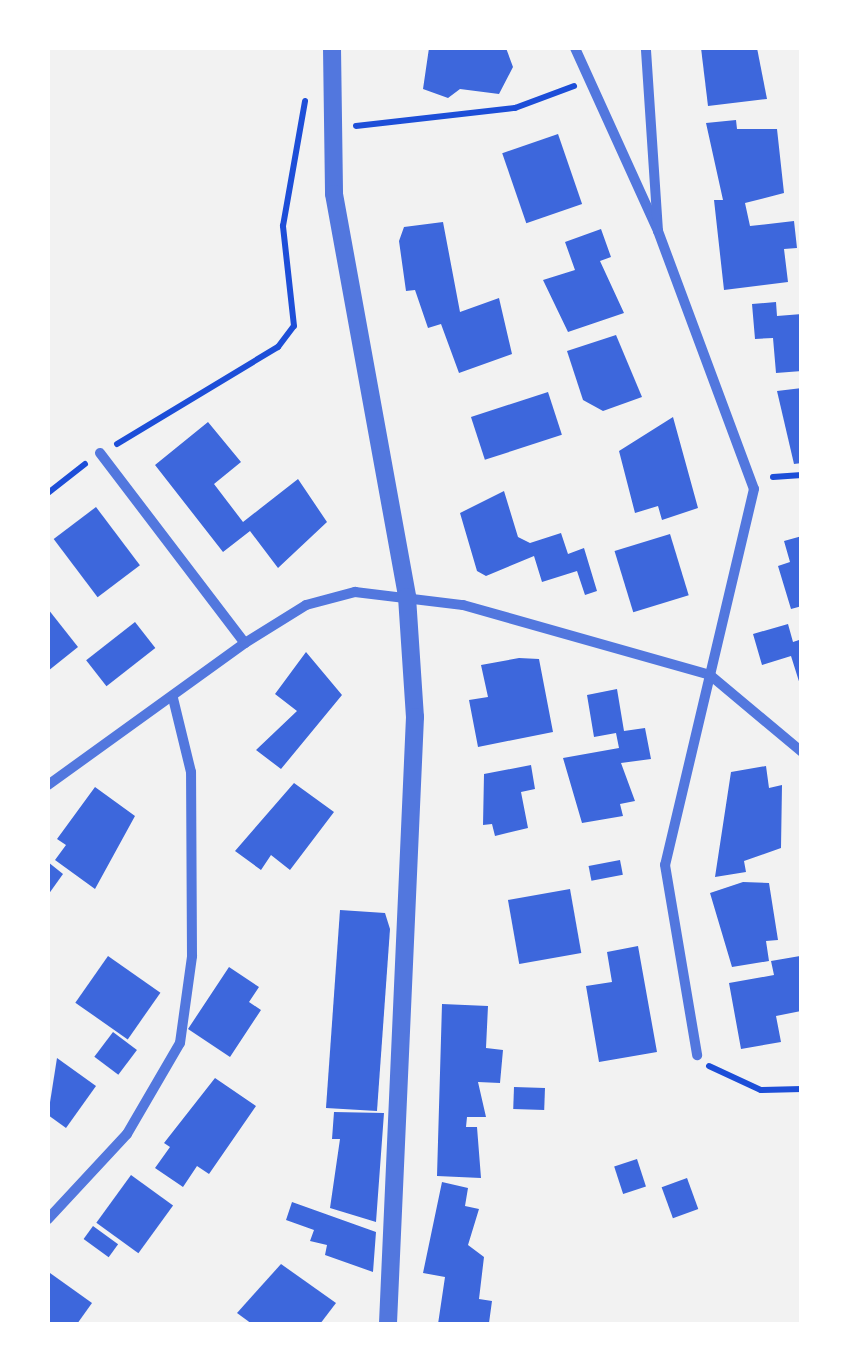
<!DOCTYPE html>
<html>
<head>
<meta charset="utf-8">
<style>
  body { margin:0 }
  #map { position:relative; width:849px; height:1372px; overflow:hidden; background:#f2f2f2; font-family:Helvetica,sans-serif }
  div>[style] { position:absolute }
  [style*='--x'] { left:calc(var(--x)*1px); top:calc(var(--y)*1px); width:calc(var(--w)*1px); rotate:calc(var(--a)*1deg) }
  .building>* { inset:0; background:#3d67dc; transform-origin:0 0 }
  .path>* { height:6px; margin:-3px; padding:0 3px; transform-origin:3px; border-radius:3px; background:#1d4ed8 }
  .minor>* { height:10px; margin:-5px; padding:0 5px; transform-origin:5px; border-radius:5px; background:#5277de }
  .tertiary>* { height:18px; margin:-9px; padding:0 9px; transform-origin:9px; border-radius:9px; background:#5277de }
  span { translate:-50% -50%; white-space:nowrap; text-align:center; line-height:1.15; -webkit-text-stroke:10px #fff; paint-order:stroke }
  .frame { position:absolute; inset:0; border:50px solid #fff; pointer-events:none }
</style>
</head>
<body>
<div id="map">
  <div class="building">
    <div style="clip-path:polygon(429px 48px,506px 48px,513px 67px,499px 94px,460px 89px,448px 98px,423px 89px)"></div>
    <div style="clip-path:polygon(701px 48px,757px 48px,767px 99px,708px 106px)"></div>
    <div style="clip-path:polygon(736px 120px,737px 129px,777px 129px,784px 193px,745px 203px,750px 226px,794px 221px,797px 248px,784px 249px,788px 282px,724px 290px,714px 200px,723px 200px,706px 123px)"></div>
    <div style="left:558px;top:134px;width:74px;height:59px;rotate:71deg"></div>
    <div style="clip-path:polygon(443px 222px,460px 312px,499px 298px,512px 354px,459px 373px,441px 324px,428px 328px,415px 290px,406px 291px,399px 241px,404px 227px)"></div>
    <div style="clip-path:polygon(601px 229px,611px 257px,600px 261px,624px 313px,568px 332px,543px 280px,575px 270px,565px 242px)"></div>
    <div style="clip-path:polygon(776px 302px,777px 316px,802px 314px,802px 371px,776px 373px,773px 338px,755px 339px,752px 304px)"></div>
    <div style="clip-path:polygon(616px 335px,642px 397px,603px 411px,583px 400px,567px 351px)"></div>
    <div style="clip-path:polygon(802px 388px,802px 463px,794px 464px,777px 391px)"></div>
    <div style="left:548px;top:392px;width:45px;height:81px;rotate:72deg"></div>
    <div style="clip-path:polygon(673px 417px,698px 508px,662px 520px,658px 506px,635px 513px,619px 451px)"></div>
    <div style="clip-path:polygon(208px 422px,241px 462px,214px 484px,243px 522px,298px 479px,327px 522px,278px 568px,250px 531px,223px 552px,155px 465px)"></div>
    <div style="clip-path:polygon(504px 491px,518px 537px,530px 543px,561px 533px,568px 554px,584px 548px,597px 591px,585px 595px,577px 571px,542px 582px,534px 556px,486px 576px,477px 571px,460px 513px)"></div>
    <div style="left:96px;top:507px;width:73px;height:53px;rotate:53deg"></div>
    <div style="left:670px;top:534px;width:64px;height:58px;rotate:73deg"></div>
    <div style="clip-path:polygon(802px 536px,802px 606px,791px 609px,778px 566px,790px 562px,784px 541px)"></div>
    <div style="clip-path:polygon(48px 609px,78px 647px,48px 671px)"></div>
    <div style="left:135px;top:622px;width:33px;height:62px;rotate:52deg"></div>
    <div style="clip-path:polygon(788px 624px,793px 642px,802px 639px,802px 691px,791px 656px,762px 665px,753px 634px)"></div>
    <div style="clip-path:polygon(306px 652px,342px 695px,281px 769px,256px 750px,297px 711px,275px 694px)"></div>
    <div style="clip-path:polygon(519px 658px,539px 659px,553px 732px,478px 747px,469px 700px,488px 697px,481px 665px)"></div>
    <div style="clip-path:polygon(617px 689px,624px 731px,645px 728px,651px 759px,621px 763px,635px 801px,620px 804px,623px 816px,582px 823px,563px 758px,619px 748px,616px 733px,594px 737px,587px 695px)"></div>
    <div style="clip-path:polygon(531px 765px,535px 789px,521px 792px,528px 828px,495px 836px,492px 824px,483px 825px,484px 774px)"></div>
    <div style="clip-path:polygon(766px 766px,769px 788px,782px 785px,781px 848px,744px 861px,746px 872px,715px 877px,731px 772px)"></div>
    <div style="clip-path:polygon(294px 783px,334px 812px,290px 870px,271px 855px,261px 870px,235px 851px)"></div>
    <div style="clip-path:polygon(95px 787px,135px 816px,95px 889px,55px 860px,66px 845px,57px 839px)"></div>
    <div style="left:620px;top:860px;width:15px;height:32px;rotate:79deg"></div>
    <div style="clip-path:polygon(48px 862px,63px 874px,48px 895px)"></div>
    <div style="clip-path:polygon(743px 882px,769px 883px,778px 940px,766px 941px,769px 961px,732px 967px,710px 893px)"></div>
    <div style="left:570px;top:889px;width:65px;height:63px;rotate:80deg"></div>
    <div style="clip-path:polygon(340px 910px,385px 913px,390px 929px,377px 1111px,326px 1108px)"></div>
    <div style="clip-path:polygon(638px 946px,657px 1052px,599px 1062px,586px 986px,612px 982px,607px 952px)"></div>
    <div style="left:108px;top:956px;width:64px;height:57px;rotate:35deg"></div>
    <div style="clip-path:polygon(800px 956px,801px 1011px,776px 1016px,781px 1042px,741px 1049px,729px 983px,774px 975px,771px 961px)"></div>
    <div style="clip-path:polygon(229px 967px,259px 987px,249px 1002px,261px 1010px,230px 1057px,188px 1029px)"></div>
    <div style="clip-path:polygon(442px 1004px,488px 1006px,486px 1048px,503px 1050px,500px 1083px,478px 1082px,486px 1117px,467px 1117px,466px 1127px,477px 1127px,481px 1178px,437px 1176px)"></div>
    <div style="left:113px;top:1032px;width:30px;height:31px;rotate:37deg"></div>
    <div style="clip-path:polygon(57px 1058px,96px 1086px,66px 1128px,48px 1115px)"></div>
    <div style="clip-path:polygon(215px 1078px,256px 1106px,209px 1174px,197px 1166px,183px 1187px,155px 1168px,170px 1147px,164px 1143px)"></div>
    <div style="left:514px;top:1087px;width:31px;height:22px;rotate:2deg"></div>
    <div style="clip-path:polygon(334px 1112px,384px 1113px,376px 1222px,330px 1208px,340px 1139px,332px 1139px)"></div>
    <div style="left:637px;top:1159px;width:29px;height:24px;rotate:72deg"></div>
    <div style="left:131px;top:1175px;width:52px;height:59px;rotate:36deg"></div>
    <div style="left:687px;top:1178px;width:33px;height:27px;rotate:70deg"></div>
    <div style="clip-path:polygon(442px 1182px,468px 1188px,465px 1206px,479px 1209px,468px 1245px,484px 1257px,479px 1299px,492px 1301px,489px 1323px,438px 1324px,445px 1277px,423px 1273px)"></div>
    <div style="clip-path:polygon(292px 1202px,376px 1232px,373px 1272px,325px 1255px,327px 1245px,310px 1241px,314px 1230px,286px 1220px)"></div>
    <div style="left:93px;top:1226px;width:31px;height:16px;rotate:36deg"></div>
    <div style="clip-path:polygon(281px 1264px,336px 1303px,320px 1324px,252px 1324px,237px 1313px)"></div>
    <div style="clip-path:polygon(50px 1273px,92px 1303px,77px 1324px,48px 1324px)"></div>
  </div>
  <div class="path">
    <div style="--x:356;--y:126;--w:160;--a:-6.5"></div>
    <div style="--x:515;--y:108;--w:63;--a:-20.4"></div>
    <div style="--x:117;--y:444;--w:188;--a:-31.1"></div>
    <div style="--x:278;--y:347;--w:26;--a:-53"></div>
    <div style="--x:294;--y:326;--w:101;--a:-96.3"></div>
    <div style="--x:283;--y:226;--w:127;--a:-80"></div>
    <div style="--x:773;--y:477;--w:29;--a:-4"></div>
    <div style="--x:48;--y:493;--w:47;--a:-38.1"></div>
    <div style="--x:709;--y:1066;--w:57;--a:24.8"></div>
    <div style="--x:761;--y:1090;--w:41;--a:-1.4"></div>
  </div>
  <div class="minor">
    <div style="--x:575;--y:48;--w:201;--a:65.6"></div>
    <div style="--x:658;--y:231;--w:183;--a:-93.8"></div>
    <div style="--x:658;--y:231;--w:275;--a:69.6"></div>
    <div style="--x:754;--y:489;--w:386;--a:103.3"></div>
    <div style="--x:665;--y:865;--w:193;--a:80.4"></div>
    <div style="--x:100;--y:453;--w:239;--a:52.7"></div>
    <div style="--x:48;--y:785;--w:243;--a:-35.8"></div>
    <div style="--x:245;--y:643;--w:72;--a:-31.9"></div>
    <div style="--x:306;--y:605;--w:51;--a:-14.9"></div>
    <div style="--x:355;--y:592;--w:109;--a:6.9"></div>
    <div style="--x:463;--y:605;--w:257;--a:15.8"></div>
    <div style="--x:710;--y:675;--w:120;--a:39.9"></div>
    <div style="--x:48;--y:1219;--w:116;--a:-47.1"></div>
    <div style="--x:127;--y:1134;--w:105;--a:-59.8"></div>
    <div style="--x:180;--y:1043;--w:88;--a:-82.1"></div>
    <div style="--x:192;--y:956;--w:184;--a:-90.3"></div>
    <div style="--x:191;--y:772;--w:76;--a:-103.7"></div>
  </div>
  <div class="tertiary">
    <div style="--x:332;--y:48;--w:146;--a:89.2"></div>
    <div style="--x:334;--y:194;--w:410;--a:79.7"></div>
    <div style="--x:407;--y:597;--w:120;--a:86.2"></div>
    <div style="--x:415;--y:717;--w:608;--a:92.55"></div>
  </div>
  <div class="frame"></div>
</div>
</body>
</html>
